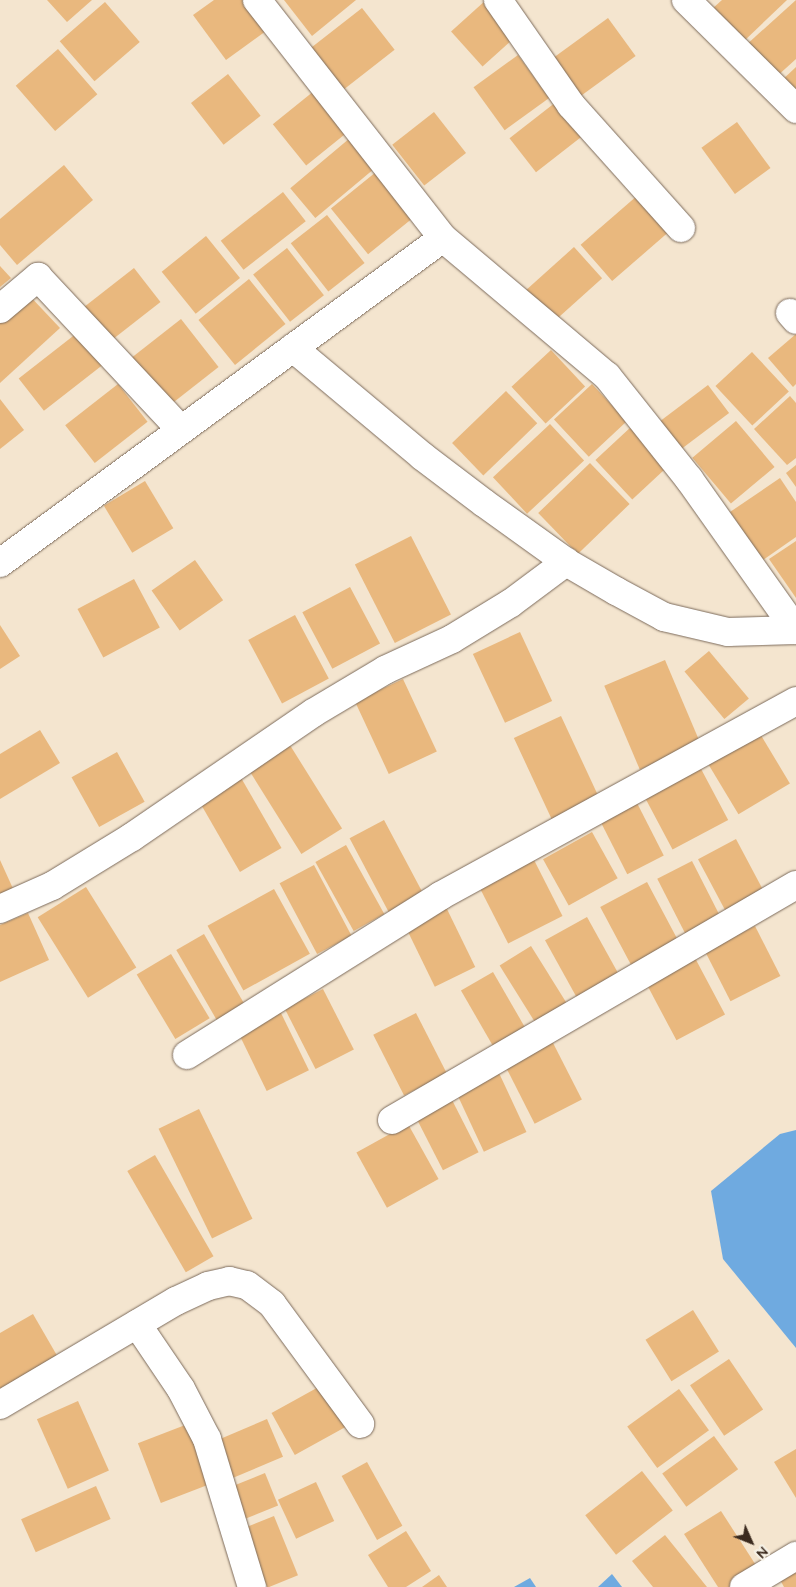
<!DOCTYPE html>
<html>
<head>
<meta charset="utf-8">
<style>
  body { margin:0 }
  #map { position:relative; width:796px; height:1587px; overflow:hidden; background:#f4e5cf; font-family:"Architects Daughter",sans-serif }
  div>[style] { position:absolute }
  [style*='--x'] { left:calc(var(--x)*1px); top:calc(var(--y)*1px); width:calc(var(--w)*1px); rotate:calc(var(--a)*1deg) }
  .water>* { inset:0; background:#6faae0 }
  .building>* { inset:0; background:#e9b87e; transform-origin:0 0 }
  .roads { filter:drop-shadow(0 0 1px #7c6b5c) drop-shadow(0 0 1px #7c6b5c) }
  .minor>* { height:28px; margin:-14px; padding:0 14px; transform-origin:14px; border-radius:14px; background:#fff }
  span { translate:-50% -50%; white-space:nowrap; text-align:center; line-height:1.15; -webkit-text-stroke:4.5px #f7f3e8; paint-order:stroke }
  .north { position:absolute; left:726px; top:1517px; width:50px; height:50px; -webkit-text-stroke:4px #f7f3e8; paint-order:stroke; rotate:134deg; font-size:14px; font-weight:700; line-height:20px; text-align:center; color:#3b2a1e }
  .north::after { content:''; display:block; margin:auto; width:18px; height:22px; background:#3b2a1e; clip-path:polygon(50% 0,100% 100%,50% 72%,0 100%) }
</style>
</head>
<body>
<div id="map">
  <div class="water">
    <div style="clip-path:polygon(796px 1130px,796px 1348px,723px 1259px,711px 1191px,780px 1134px)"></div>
    <div style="clip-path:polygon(612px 1574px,622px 1587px,598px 1587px)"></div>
    <div style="clip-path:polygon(530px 1578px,536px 1587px,514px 1587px)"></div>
  </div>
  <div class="building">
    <div style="clip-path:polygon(47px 0,92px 0,67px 22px)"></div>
    <div style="clip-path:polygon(214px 0,244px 0,266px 31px,226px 60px,193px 15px)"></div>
    <div style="clip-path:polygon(284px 0,356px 0,312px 36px)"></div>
    <div style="left:486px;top:0;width:47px;height:47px;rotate:48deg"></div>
    <div style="clip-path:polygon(722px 0,787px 0,743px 42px,712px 9px)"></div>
    <div style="clip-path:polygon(796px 0,796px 59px,775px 78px,745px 46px)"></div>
    <div style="left:105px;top:2px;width:53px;height:60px;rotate:49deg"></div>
    <div style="left:362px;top:8px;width:53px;height:65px;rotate:52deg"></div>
    <div style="left:608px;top:18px;width:47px;height:70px;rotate:54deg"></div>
    <div style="left:58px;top:49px;width:60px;height:56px;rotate:49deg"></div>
    <div style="left:518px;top:55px;width:53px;height:55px;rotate:54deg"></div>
    <div style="clip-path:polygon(796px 67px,796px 99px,780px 82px)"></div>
    <div style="left:228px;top:74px;width:53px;height:47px;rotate:52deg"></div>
    <div style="left:314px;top:91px;width:53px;height:53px;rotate:51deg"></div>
    <div style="left:556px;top:102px;width:43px;height:59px;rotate:52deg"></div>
    <div style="left:434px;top:112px;width:52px;height:53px;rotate:52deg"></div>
    <div style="left:737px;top:122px;width:57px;height:44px;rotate:54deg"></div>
    <div style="left:350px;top:138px;width:39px;height:78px;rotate:50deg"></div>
    <div style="clip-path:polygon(64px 165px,93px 200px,17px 265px,0 245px,0 219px)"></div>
    <div style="left:376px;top:172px;width:59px;height:58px;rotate:51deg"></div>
    <div style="left:283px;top:192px;width:37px;height:79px;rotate:52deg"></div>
    <div style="left:638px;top:195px;width:48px;height:76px;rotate:49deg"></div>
    <div style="left:327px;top:215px;width:61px;height:46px;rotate:52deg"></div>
    <div style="left:206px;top:236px;width:54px;height:57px;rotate:51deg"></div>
    <div style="left:574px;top:247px;width:42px;height:70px;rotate:48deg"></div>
    <div style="left:287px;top:248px;width:60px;height:43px;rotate:52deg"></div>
    <div style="clip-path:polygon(0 266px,11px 278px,0 287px)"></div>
    <div style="left:134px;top:268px;width:43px;height:67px;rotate:52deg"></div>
    <div style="left:249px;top:279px;width:58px;height:65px;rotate:51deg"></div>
    <div style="clip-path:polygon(26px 292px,60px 328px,0 383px,0 316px)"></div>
    <div style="left:181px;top:319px;width:61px;height:66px;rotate:52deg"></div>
    <div style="left:77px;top:333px;width:41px;height:74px;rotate:52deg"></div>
    <div style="clip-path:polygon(796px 334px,796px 384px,793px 387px,768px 358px)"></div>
    <div style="left:551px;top:350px;width:50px;height:54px;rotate:47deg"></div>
    <div style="left:752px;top:352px;width:54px;height:50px;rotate:47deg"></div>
    <div style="left:118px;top:384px;width:48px;height:67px;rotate:52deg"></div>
    <div style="left:592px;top:384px;width:51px;height:52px;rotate:47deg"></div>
    <div style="left:708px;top:385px;width:35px;height:61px;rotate:53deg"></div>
    <div style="left:506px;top:391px;width:45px;height:75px;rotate:46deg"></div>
    <div style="clip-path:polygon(790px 396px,796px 403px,796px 458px,787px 465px,754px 429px)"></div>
    <div style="clip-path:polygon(0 399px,24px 430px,0 449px)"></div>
    <div style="left:736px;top:421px;width:60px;height:57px;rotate:50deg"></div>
    <div style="left:550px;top:424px;width:50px;height:78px;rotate:47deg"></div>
    <div style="left:632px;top:426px;width:54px;height:50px;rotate:47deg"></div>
    <div style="left:590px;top:463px;width:57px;height:72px;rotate:46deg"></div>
    <div style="clip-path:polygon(796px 465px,796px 487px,786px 473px)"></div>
    <div style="clip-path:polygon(780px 478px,796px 502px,796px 537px,763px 560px,730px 512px)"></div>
    <div style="left:145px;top:481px;width:55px;height:48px;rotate:59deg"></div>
    <div style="left:411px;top:536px;width:88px;height:63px;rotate:63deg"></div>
    <div style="clip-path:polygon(796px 541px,796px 598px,769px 559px)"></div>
    <div style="left:195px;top:560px;width:49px;height:53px;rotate:55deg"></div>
    <div style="left:134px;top:579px;width:55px;height:64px;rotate:62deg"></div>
    <div style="left:350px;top:587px;width:64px;height:54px;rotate:62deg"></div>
    <div style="left:295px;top:615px;width:72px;height:53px;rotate:62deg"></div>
    <div style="clip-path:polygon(0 625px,20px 656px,0 669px)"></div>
    <div style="left:520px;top:632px;width:76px;height:52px;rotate:65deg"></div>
    <div style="left:709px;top:651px;width:62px;height:32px;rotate:50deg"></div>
    <div style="left:665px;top:660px;width:91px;height:66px;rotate:67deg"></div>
    <div style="left:403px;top:679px;width:80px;height:53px;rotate:65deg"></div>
    <div style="left:561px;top:716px;width:94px;height:52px;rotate:65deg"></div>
    <div style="clip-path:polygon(40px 730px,60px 763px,0 799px,0 754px)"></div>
    <div style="left:759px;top:732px;width:60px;height:60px;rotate:59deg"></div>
    <div style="left:288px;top:742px;width:102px;height:48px;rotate:58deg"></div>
    <div style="left:117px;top:752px;width:57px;height:52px;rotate:61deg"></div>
    <div style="left:700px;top:767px;width:60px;height:63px;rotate:62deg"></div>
    <div style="left:240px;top:776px;width:83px;height:48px;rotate:60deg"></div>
    <div style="left:637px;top:803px;width:59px;height:41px;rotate:63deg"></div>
    <div style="left:384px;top:820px;width:87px;height:39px;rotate:62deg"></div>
    <div style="left:592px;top:832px;width:53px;height:56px;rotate:61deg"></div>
    <div style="left:736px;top:839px;width:66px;height:43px;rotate:62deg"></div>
    <div style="left:346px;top:845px;width:79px;height:35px;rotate:61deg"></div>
    <div style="left:533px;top:858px;width:65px;height:61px;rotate:63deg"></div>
    <div style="clip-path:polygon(0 860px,15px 893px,0 900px)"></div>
    <div style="left:692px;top:861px;width:65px;height:39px;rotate:63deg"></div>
    <div style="left:314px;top:865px;width:80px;height:39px;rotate:62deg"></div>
    <div style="left:647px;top:882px;width:73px;height:53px;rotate:62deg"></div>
    <div style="left:86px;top:887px;width:95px;height:57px;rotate:58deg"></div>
    <div style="left:274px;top:889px;width:74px;height:76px;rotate:61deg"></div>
    <div style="left:445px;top:905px;width:69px;height:45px;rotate:64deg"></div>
    <div style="clip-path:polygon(28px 913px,49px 960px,0 982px,0 925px)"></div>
    <div style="left:587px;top:917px;width:68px;height:48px;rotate:61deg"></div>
    <div style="left:755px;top:926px;width:56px;height:56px;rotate:63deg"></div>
    <div style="left:204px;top:934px;width:81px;height:32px;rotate:60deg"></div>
    <div style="left:531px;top:946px;width:68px;height:37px;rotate:58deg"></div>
    <div style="left:171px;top:954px;width:75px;height:40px;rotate:59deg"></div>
    <div style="left:695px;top:958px;width:64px;height:55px;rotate:62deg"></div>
    <div style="left:493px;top:972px;width:64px;height:37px;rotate:60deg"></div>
    <div style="left:323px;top:989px;width:68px;height:43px;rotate:63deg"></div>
    <div style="left:280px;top:1011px;width:66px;height:47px;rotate:64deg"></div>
    <div style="left:416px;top:1013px;width:68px;height:48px;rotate:63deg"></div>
    <div style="left:551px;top:1039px;width:68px;height:53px;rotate:63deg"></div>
    <div style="left:499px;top:1073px;width:65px;height:47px;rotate:65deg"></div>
    <div style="left:450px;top:1096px;width:63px;height:40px;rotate:63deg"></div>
    <div style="left:199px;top:1109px;width:122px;height:45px;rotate:64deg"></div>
    <div style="left:408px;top:1124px;width:63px;height:59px;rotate:61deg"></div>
    <div style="left:155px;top:1155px;width:117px;height:32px;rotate:60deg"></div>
    <div style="left:693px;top:1310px;width:49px;height:56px;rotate:58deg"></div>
    <div style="clip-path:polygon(33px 1314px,59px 1359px,0 1393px,0 1333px)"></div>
    <div style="left:729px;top:1359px;width:61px;height:47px;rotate:56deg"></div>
    <div style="left:324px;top:1384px;width:48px;height:60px;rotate:61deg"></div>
    <div style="left:679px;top:1389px;width:51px;height:64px;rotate:54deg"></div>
    <div style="left:78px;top:1401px;width:76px;height:45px;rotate:66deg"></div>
    <div style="left:267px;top:1419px;width:41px;height:56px;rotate:67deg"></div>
    <div style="left:193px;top:1422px;width:64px;height:59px;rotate:69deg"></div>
    <div style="left:714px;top:1436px;width:41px;height:64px;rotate:54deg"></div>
    <div style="clip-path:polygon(796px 1449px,796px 1498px,774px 1462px)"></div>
    <div style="left:367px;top:1462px;width:73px;height:29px;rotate:61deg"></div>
    <div style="left:642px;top:1471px;width:50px;height:72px;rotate:52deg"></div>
    <div style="left:265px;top:1473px;width:35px;height:40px;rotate:68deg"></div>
    <div style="left:316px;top:1482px;width:43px;height:42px;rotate:65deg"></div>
    <div style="left:96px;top:1486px;width:36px;height:82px;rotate:66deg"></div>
    <div style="clip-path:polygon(721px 1511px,759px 1570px,733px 1587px,718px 1587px,684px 1534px)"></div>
    <div style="left:274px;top:1516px;width:64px;height:33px;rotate:68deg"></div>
    <div style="clip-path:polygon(406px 1531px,431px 1571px,406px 1587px,388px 1587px,368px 1555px)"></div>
    <div style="clip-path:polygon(665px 1535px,707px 1587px,653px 1587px,632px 1561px)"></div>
    <div style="clip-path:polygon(796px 1565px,796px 1587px,784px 1587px,777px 1574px)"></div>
    <div style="clip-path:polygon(439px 1575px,447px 1587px,422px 1587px)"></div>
  </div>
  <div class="roads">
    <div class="minor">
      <div style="--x:257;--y:0;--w:302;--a:52"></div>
      <div style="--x:498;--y:0;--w:128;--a:55.2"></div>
      <div style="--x:571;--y:105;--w:165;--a:48.2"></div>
      <div style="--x:686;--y:0;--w:155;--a:44.7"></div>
      <div style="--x:0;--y:309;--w:50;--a:-40.1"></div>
      <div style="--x:38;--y:277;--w:209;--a:46.9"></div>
      <div style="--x:790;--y:313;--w:9;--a:49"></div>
      <div style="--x:293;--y:348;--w:168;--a:39.9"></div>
      <div style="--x:422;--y:456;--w:78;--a:37.2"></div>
      <div style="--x:484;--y:503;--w:101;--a:35.7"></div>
      <div style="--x:566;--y:562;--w:58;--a:30.1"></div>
      <div style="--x:616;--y:591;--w:55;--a:28.4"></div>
      <div style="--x:664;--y:617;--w:66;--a:13.2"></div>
      <div style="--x:728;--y:632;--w:68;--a:-1.7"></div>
      <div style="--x:0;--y:563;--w:549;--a:-36.27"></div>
      <div style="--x:443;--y:238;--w:214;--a:40.1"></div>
      <div style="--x:607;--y:376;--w:132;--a:51.5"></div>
      <div style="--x:689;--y:479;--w:185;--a:54.7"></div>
      <div style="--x:0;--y:909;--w:57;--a:-23.9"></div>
      <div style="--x:52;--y:886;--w:94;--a:-31.5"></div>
      <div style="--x:132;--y:837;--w:219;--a:-34.4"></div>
      <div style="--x:313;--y:713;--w:84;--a:-30.8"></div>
      <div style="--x:385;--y:670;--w:74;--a:-24.8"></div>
      <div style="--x:452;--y:639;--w:69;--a:-31.4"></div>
      <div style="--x:511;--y:603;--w:69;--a:-36.7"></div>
      <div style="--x:187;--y:1055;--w:299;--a:-32.1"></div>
      <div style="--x:440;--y:896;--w:406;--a:-28.7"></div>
      <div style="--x:392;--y:1120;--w:467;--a:-30.2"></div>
      <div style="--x:137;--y:1324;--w:78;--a:55.9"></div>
      <div style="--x:181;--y:1389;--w:56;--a:62.5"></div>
      <div style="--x:207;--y:1439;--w:155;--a:73.1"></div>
      <div style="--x:0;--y:1405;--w:204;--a:-30.6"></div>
      <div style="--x:176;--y:1301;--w:35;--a:-25"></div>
      <div style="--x:208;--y:1286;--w:22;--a:-13"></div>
      <div style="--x:229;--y:1281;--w:18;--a:13"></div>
      <div style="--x:247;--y:1285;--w:31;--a:37"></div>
      <div style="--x:272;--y:1304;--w:149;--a:53.7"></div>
      <div style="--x:744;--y:1587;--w:61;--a:-30.8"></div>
    </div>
  </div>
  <div class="north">N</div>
</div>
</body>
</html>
